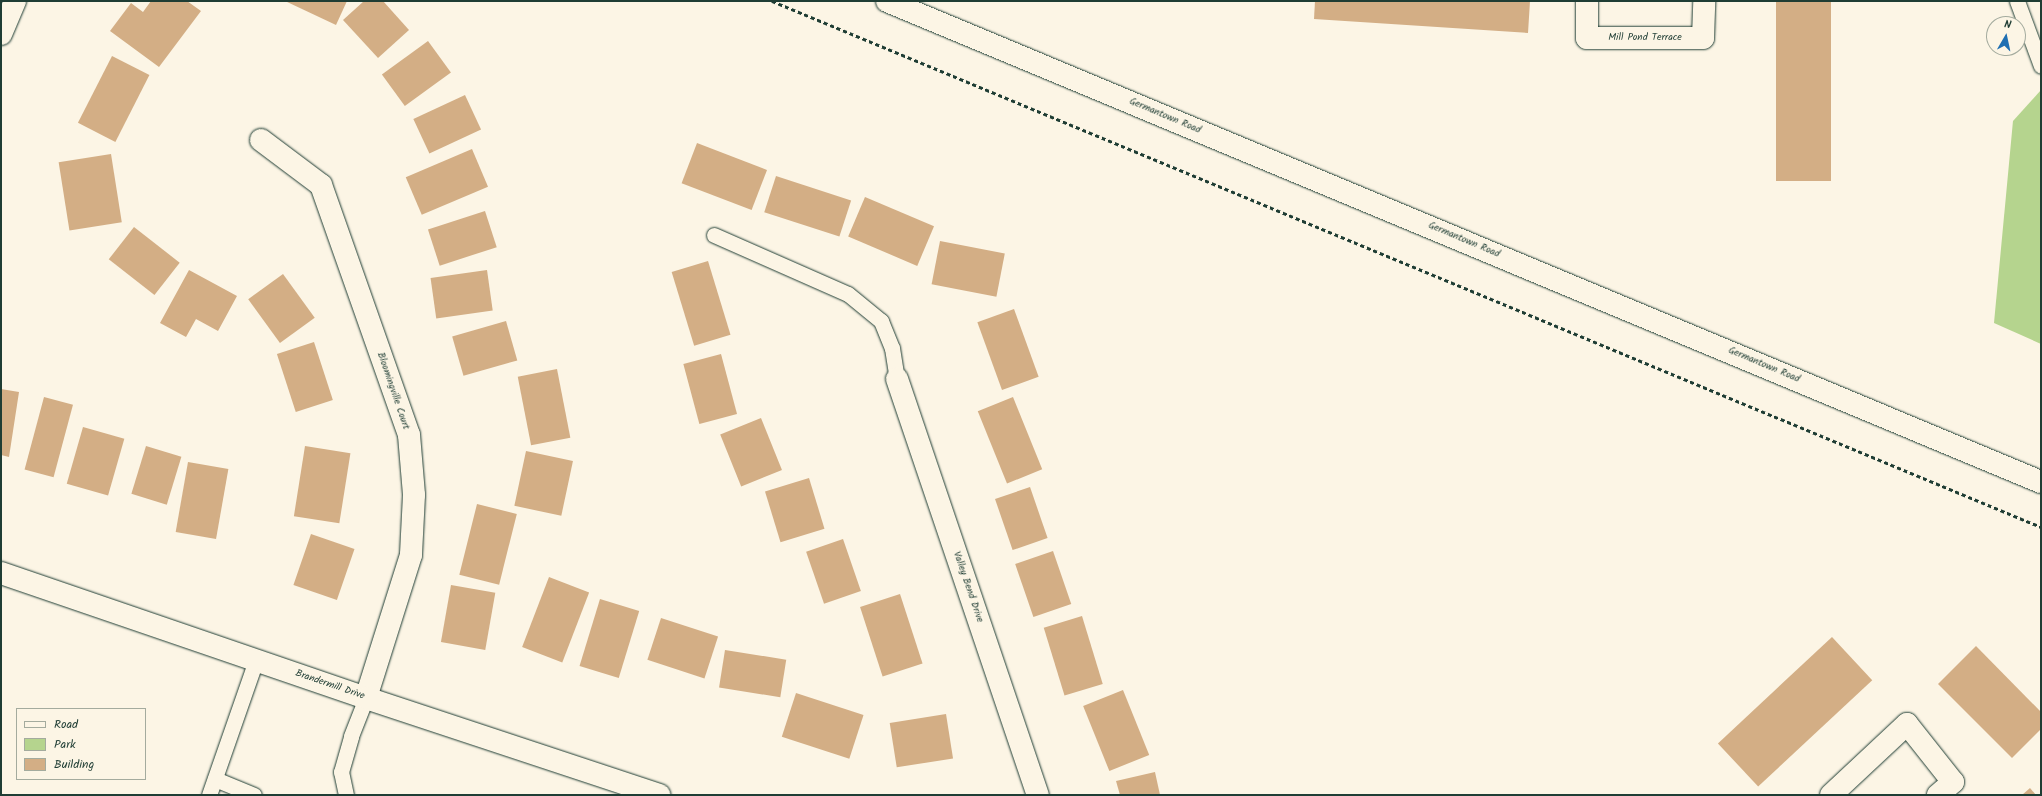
<!DOCTYPE html>
<html>
<head>
<meta charset="utf-8">
<style>
  body { margin:0 }
  #map { position:relative; width:2042px; height:796px; overflow:hidden; background:#fcf5e5; font-family:Kalam,sans-serif }
  div>[style] { position:absolute }
  [style*='--x'] { left:calc(var(--x)*1px); top:calc(var(--y)*1px); width:calc(var(--w)*1px); rotate:calc(var(--a)*1deg) }
  .green>* { inset:0; background:#b5d48e }
  .building>* { inset:0; background:#d3ae85; transform-origin:0 0 }
  .path>* { height:2.5px; margin-top:-1.25px; transform-origin:0; background:repeating-linear-gradient(90deg,#1f3d34 0 4px,transparent 0 7px) }
  .roads { filter:drop-shadow(0 0 1px #1f3d34) drop-shadow(0 0 1px #1f3d34) }
  .service>* { height:15px; margin:-7.5px; padding:0 7.5px; transform-origin:7.5px; border-radius:7.5px; background:#fcf5e5 }
  .minor>* { height:22px; margin:-11px; padding:0 11px; transform-origin:11px; border-radius:11px; background:#fcf5e5 }
  .tertiary>* { height:22px; margin:-11px; padding:0 11px; transform-origin:11px; border-radius:11px; background:#fcf5e5 }
  span { translate:-50% -50%; white-space:nowrap; text-align:center; line-height:1.15; -webkit-text-stroke:4px #fcf5e5; paint-order:stroke }
  .street-label { font-size:10px; color:#1f3d34 }
  .frame { position:absolute; inset:0; border:2px solid #1f3d34; pointer-events:none }
  .legend { position:absolute; left:16px; top:708px; width:130px; height:72px; box-sizing:border-box; background:#fcf5e5; border:1px solid #a4ab9e; margin:0; padding:5px 7px; list-style:none; font-size:12px; color:#1f3d34 }
  .legend li { display:flex; align-items:center; gap:8px; height:20px }
  .legend b { width:20px; border:1px solid #a4ab9e }
  .north { position:absolute; left:1986px; top:16px; width:40px; height:40px; box-sizing:border-box; background:#fcf5e5; border:1px solid #a4ab9e; border-radius:50%; rotate:9deg; font-size:11px; font-weight:700; line-height:16px; text-align:center; color:#1f3d34 }
  .north::after { content:''; display:block; margin:auto; width:14px; height:18px; background:#1f6fb2; clip-path:polygon(50% 0,100% 100%,50% 72%,0 100%) }
</style>
</head>
<body>
<div id="map">
  <div class="green">
    <div style="clip-path:polygon(2041px 90px,2041px 344px,1994px 323px,2013px 121px)"></div>
  </div>
  <div class="building">
    <div style="clip-path:polygon(151px 1px,187px 1px,201px 11px,159px 67px,110px 31px,131px 3px,143px 12px)"></div>
    <div style="clip-path:polygon(285px 1px,347px 1px,336px 25px)"></div>
    <div style="clip-path:polygon(364px 1px,383px 1px,409px 30px,378px 58px,343px 20px)"></div>
    <div style="clip-path:polygon(1315px 1px,1530px 1px,1528px 33px,1314px 19px)"></div>
    <div style="left:1776px;top:1px;width:55px;height:180px"></div>
    <div style="left:428px;top:41px;width:39px;height:57px;rotate:54deg"></div>
    <div style="left:112px;top:56px;width:42px;height:75px;rotate:27deg"></div>
    <div style="left:465px;top:95px;width:38px;height:57px;rotate:65deg"></div>
    <div style="left:697px;top:143px;width:75px;height:43px;rotate:21deg"></div>
    <div style="left:472px;top:149px;width:41px;height:72px;rotate:67deg"></div>
    <div style="left:111px;top:154px;width:69px;height:53px;rotate:81deg"></div>
    <div style="left:776px;top:176px;width:79px;height:38px;rotate:18deg"></div>
    <div style="left:865px;top:197px;width:75px;height:43px;rotate:23deg"></div>
    <div style="left:485px;top:211px;width:38px;height:60px;rotate:72deg"></div>
    <div style="left:134px;top:227px;width:58px;height:41px;rotate:38deg"></div>
    <div style="left:940px;top:241px;width:66px;height:44px;rotate:11deg"></div>
    <div style="left:708px;top:261px;width:77px;height:38px;rotate:73deg"></div>
    <div style="clip-path:polygon(189px 270px,237px 296px,218px 331px,196px 319px,186px 337px,160px 323px)"></div>
    <div style="left:487px;top:270px;width:41px;height:57px;rotate:82deg"></div>
    <div style="left:283px;top:274px;width:54px;height:43px;rotate:54deg"></div>
    <div style="left:1014px;top:309px;width:72px;height:39px;rotate:70deg"></div>
    <div style="left:506px;top:321px;width:41px;height:56px;rotate:74deg"></div>
    <div style="left:314px;top:342px;width:61px;height:39px;rotate:72deg"></div>
    <div style="left:721px;top:354px;width:62px;height:39px;rotate:75deg"></div>
    <div style="left:557px;top:369px;width:70px;height:40px;rotate:79deg"></div>
    <div style="clip-path:polygon(1px 389px,19px 392px,9px 457px,1px 455px)"></div>
    <div style="left:44px;top:397px;width:30px;height:75px;rotate:15deg"></div>
    <div style="left:1013px;top:397px;width:78px;height:38px;rotate:68deg"></div>
    <div style="left:761px;top:418px;width:56px;height:44px;rotate:68deg"></div>
    <div style="left:83px;top:427px;width:43px;height:59px;rotate:16deg"></div>
    <div style="left:146px;top:446px;width:37px;height:50px;rotate:17deg"></div>
    <div style="left:305px;top:446px;width:46px;height:71px;rotate:9deg"></div>
    <div style="left:526px;top:451px;width:48px;height:56px;rotate:12deg"></div>
    <div style="left:188px;top:462px;width:41px;height:71px;rotate:10deg"></div>
    <div style="left:809px;top:478px;width:53px;height:46px;rotate:73deg"></div>
    <div style="left:1030px;top:487px;width:54px;height:37px;rotate:71deg"></div>
    <div style="left:477px;top:504px;width:41px;height:73px;rotate:14deg"></div>
    <div style="left:311px;top:534px;width:46px;height:54px;rotate:19deg"></div>
    <div style="left:843px;top:539px;width:55px;height:39px;rotate:71deg"></div>
    <div style="left:1053px;top:551px;width:56px;height:40px;rotate:71deg"></div>
    <div style="left:549px;top:577px;width:43px;height:75px;rotate:21deg"></div>
    <div style="left:451px;top:585px;width:45px;height:58px;rotate:10deg"></div>
    <div style="left:900px;top:594px;width:73px;height:42px;rotate:72deg"></div>
    <div style="left:600px;top:599px;width:41px;height:70px;rotate:17deg"></div>
    <div style="left:1082px;top:616px;width:71px;height:40px;rotate:73deg"></div>
    <div style="left:661px;top:618px;width:60px;height:44px;rotate:18deg"></div>
    <div style="left:1832px;top:637px;width:59px;height:156px;rotate:47deg"></div>
    <div style="clip-path:polygon(1976px 646px,2041px 712px,2041px 729px,2012px 758px,1938px 684px)"></div>
    <div style="left:725px;top:650px;width:62px;height:38px;rotate:9deg"></div>
    <div style="left:1123px;top:690px;width:70px;height:43px;rotate:68deg"></div>
    <div style="left:796px;top:693px;width:71px;height:46px;rotate:18deg"></div>
    <div style="left:946px;top:714px;width:45px;height:57px;rotate:81deg"></div>
    <div style="clip-path:polygon(1155px 772px,1160px 795px,1120px 795px,1116px 781px)"></div>
    <div style="clip-path:polygon(2030px 788px,2036px 795px,2022px 795px)"></div>
  </div>
  <div class="path">
    <div style="--x:772;--y:1;--w:1374;--a:22.51"></div>
  </div>
  <div class="roads">
    <div class="service">
      <div style="--x:2017;--y:1;--w:69;--a:69.7"></div>
      <div style="--x:714;--y:235;--w:146;--a:23.8"></div>
      <div style="--x:848;--y:294;--w:43;--a:39.3"></div>
      <div style="--x:881;--y:321;--w:29;--a:68"></div>
      <div style="--x:892;--y:348;--w:31;--a:81"></div>
      <div style="--x:215;--y:779;--w:42;--a:22.3"></div>
      <div style="--x:209;--y:795;--w:143;--a:-70.8"></div>
      <div style="--x:346;--y:795;--w:24;--a:-102"></div>
      <div style="--x:341;--y:772;--w:37;--a:-74"></div>
      <div style="--x:351;--y:736;--w:41;--a:-68.5"></div>
    </div>
    <div class="minor">
      <div style="--x:1587;--y:1;--w:37;--a:90"></div>
      <div style="--x:1587;--y:38;--w:116;--a:0"></div>
      <div style="--x:1703;--y:38;--w:37;--a:-88"></div>
      <div style="--x:261;--y:140;--w:75;--a:36.9"></div>
      <div style="--x:321;--y:185;--w:265;--a:70.6"></div>
      <div style="--x:409;--y:435;--w:60;--a:85.2"></div>
      <div style="--x:414;--y:495;--w:60;--a:92.9"></div>
      <div style="--x:411;--y:555;--w:150;--a:107.5"></div>
      <div style="--x:897;--y:379;--w:439;--a:71.3"></div>
      <div style="--x:1;--y:573;--w:386;--a:18.9"></div>
      <div style="--x:366;--y:698;--w:309;--a:18.3"></div>
      <div style="--x:1831;--y:795;--w:104;--a:-43.1"></div>
      <div style="--x:1907;--y:724;--w:74;--a:51.6"></div>
      <div style="--x:1953;--y:782;--w:20;--a:139"></div>
    </div>
    <div class="tertiary">
      <div style="--x:887;--y:1;--w:1250;--a:22.63"></div>
      <div style="--x:1;--y:34;--w:36;--a:-67"></div>
    </div>
  </div>
  <div class="street-label">
    <span style="left:1645px;top:38px">Mill Pond Terrace</span>
    <span style="left:1165px;top:116px;rotate:23deg">Germantown Road</span>
    <span style="left:1464px;top:240px;rotate:23deg">Germantown Road</span>
    <span style="left:1764px;top:365px;rotate:23deg">Germantown Road</span>
    <span style="left:393px;top:391px;rotate:71deg">Bloomingville Court</span>
    <span style="left:968px;top:587px;rotate:71deg">Valley Bend Drive</span>
    <span style="left:330px;top:685px;rotate:19deg">Brandermill Drive</span>
  </div>
  <div class="frame"></div>
  <ul class="legend">
  <li><b style="height:5px;background:#fcf5e5"></b>Road</li>
  <li><b style="height:11px;background:#b5d48e"></b>Park</li>
  <li><b style="height:11px;background:#d3ae85"></b>Building</li>
  </ul>
  <div class="north">N</div>
</div>
</body>
</html>
